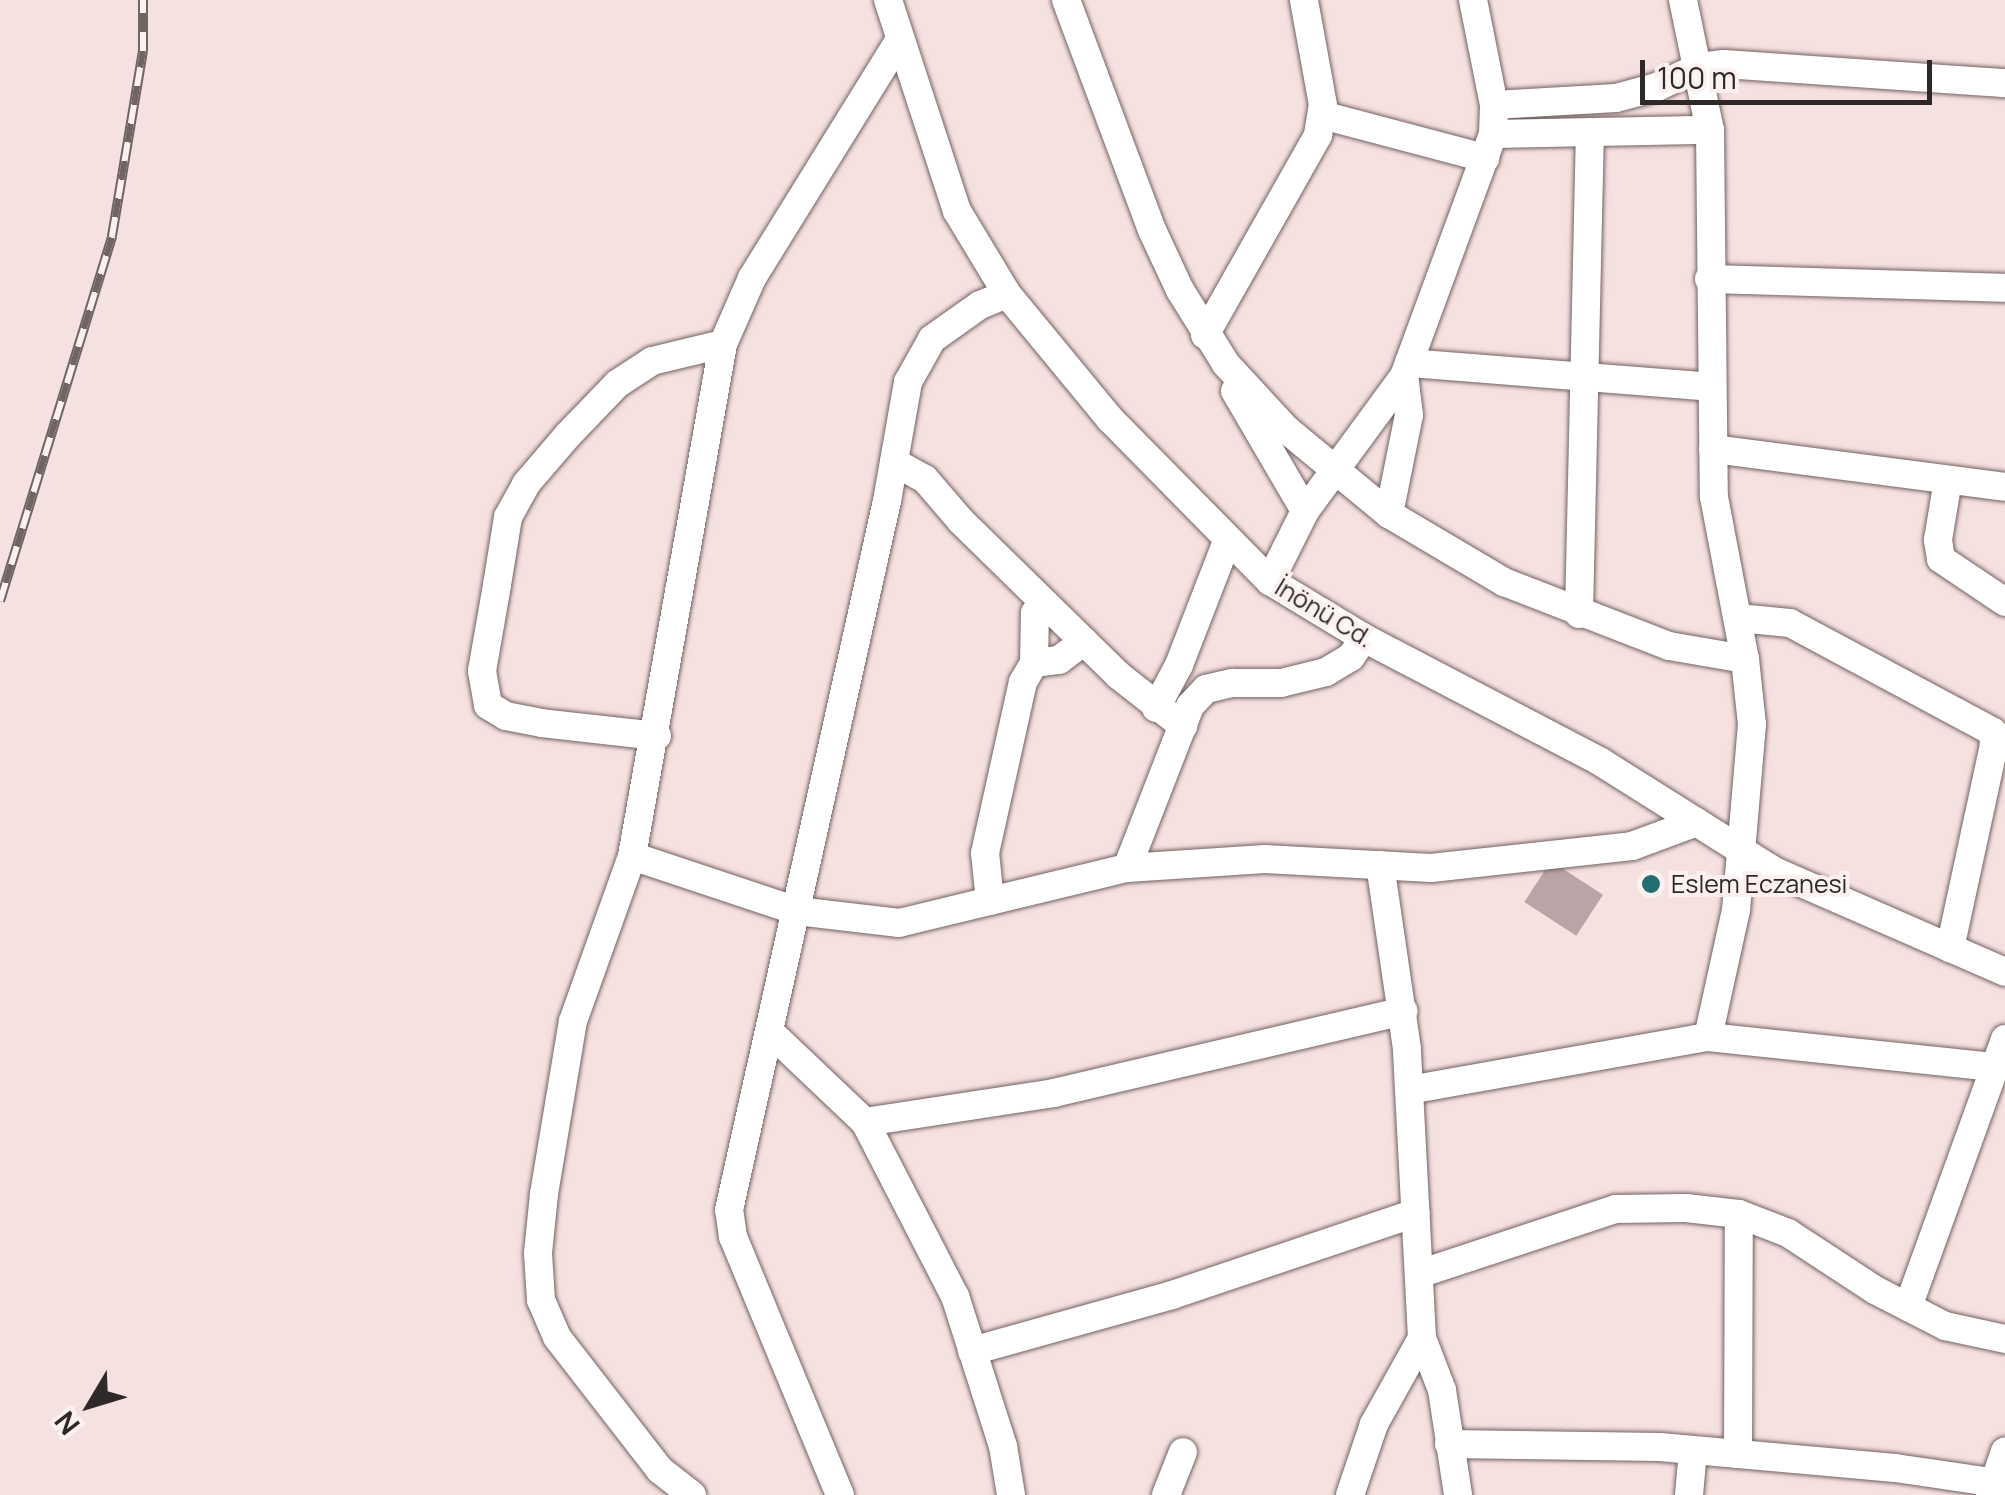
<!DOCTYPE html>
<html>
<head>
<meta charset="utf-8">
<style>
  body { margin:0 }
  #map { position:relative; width:2005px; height:1495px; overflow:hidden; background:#f6e1e1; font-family:Manrope,sans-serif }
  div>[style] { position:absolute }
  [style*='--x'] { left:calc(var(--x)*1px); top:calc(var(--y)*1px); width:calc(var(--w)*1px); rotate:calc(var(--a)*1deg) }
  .building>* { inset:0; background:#b9a5a5; transform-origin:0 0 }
  .roads { filter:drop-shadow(0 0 2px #736161) drop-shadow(0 0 2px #736161) }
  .minor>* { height:28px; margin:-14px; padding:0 14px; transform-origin:14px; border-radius:14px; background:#fff }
  .rail>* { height:10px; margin-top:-5px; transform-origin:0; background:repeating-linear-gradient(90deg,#fdf0f0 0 19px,#706464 0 38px); box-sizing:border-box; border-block:2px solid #706464 }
  .dots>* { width:28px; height:28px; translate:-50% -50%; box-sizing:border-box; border:5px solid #fdf0f0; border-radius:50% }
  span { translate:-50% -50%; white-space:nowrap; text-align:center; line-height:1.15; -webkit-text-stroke:8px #fdf0f0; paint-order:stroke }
  .street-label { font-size:25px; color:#2f2828 }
  .poi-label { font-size:25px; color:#2f2828 }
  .left { translate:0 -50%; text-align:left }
  .north { position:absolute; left:40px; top:1355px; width:100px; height:100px; -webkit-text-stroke:8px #fdf0f0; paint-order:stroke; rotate:232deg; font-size:28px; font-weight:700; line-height:40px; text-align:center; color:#2f2828 }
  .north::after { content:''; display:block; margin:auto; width:35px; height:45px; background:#2f2828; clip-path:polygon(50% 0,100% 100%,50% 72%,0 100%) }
  .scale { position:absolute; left:1640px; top:60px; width:292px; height:45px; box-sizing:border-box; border:5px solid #2f2828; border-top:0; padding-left:12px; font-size:30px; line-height:35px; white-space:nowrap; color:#2f2828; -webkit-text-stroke:8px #fdf0f0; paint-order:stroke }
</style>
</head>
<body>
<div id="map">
  <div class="building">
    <div style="left:1551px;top:861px;width:62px;height:49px;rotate:33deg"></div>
  </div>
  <div class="roads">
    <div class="minor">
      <div style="--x:888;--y:0;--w:222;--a:71.9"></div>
      <div style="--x:957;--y:211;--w:97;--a:58.9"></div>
      <div style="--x:1007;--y:294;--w:162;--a:50.5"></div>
      <div style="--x:1110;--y:419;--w:228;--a:45.4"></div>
      <div style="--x:1270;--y:581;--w:110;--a:31.2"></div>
      <div style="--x:1364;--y:638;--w:267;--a:27.6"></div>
      <div style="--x:1601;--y:762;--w:204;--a:32.2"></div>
      <div style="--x:1774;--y:871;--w:252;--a:23.6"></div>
      <div style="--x:1066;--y:0;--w:246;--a:69.5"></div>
      <div style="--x:1152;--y:230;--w:66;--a:65"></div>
      <div style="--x:1180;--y:290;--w:87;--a:58.1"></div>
      <div style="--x:1226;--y:364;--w:90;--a:47.3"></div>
      <div style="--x:1287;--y:430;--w:132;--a:39.5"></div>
      <div style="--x:1389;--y:514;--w:134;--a:30.6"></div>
      <div style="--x:1504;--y:582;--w:177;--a:21.2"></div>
      <div style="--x:1669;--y:646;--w:77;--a:9.7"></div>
      <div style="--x:1683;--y:0;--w:133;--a:78.3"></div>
      <div style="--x:1710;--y:130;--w:367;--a:89.4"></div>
      <div style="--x:1714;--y:497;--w:165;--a:79.2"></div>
      <div style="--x:1745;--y:659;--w:65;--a:83.9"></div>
      <div style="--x:1752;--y:724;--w:187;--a:94.9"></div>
      <div style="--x:1736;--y:910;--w:130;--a:102.4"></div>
      <div style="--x:1494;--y:105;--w:122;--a:-3.3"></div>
      <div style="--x:1616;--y:98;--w:42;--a:-15"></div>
      <div style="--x:1657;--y:87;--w:47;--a:-25.5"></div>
      <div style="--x:1699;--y:67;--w:25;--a:-7"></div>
      <div style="--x:1724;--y:64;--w:282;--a:3.9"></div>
      <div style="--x:1322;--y:115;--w:169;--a:14.8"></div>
      <div style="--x:1493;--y:134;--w:217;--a:-1.1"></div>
      <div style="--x:1709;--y:279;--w:296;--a:1.7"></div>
      <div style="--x:1205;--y:335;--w:230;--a:-60.5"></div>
      <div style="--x:1318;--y:135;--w:30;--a:-81"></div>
      <div style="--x:1323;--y:105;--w:107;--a:-100.3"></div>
      <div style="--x:1409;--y:363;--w:304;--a:4.5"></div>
      <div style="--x:1235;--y:391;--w:139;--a:59.7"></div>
      <div style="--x:1713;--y:449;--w:294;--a:7.4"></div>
      <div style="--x:894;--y:462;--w:35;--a:29"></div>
      <div style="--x:925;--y:479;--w:55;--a:49.4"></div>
      <div style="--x:961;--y:521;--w:220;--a:44.4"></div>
      <div style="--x:1118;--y:675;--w:83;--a:38.1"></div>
      <div style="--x:1948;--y:480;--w:61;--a:99.5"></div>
      <div style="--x:1938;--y:540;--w:19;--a:81"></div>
      <div style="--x:1941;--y:559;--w:77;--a:33.9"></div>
      <div style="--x:1389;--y:514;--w:101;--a:-78.6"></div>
      <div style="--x:1409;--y:415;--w:39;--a:-97"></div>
      <div style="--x:1270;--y:581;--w:78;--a:-63.4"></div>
      <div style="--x:1305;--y:511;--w:167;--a:-53.7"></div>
      <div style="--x:1404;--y:376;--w:258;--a:-69.8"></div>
      <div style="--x:1493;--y:134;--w:29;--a:-88"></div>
      <div style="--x:1494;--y:105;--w:107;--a:-101.3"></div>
      <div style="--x:1579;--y:614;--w:482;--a:-88.7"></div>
      <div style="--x:1738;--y:618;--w:52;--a:5.5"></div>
      <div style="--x:1790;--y:623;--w:230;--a:28.2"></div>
      <div style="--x:1993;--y:732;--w:13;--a:86"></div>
      <div style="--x:1994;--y:745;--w:208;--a:102.2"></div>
      <div style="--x:1034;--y:663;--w:25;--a:-7"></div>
      <div style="--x:1059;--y:660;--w:31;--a:-37"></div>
      <div style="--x:1156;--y:708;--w:49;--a:-61.9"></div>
      <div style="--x:1179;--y:665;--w:133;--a:-68.8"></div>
      <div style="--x:657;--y:736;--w:116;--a:-173.6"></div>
      <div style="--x:542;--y:723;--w:37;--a:-169"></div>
      <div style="--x:506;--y:716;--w:21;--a:-149"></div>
      <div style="--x:488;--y:705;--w:35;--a:-100"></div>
      <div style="--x:482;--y:671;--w:87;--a:-80.1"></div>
      <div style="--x:497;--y:585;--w:69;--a:-80.8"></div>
      <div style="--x:508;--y:517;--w:38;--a:-61"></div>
      <div style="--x:526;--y:484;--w:65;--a:-49.4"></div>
      <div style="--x:568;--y:435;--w:71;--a:-46.1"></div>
      <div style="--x:617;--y:384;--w:42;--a:-33.3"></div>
      <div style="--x:652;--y:361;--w:73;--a:-13.5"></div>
      <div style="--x:632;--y:856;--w:174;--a:18.4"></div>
      <div style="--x:797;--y:911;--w:103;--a:6.7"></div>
      <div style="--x:899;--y:923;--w:235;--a:-13.6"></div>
      <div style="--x:1127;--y:868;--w:138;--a:-3.7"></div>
      <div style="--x:1265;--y:859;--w:166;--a:3.1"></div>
      <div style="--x:1431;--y:868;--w:202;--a:-6.2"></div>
      <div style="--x:1632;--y:846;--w:69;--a:-20.3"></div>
      <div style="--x:1127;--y:868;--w:174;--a:-68.7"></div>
      <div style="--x:1190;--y:706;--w:23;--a:-47"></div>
      <div style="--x:1206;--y:689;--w:28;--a:-13"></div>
      <div style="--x:1233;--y:683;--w:48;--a:0"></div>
      <div style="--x:1281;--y:683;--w:46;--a:-13.7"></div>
      <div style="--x:1326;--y:672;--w:29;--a:-31"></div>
      <div style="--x:1351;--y:657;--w:23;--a:-56"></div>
      <div style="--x:990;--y:901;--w:48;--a:-95.9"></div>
      <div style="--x:985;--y:853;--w:175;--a:-77.5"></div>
      <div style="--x:1023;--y:682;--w:22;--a:-60"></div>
      <div style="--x:1034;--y:663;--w:50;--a:-88.9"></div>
      <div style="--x:1035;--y:613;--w:13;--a:-51"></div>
      <div style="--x:770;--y:1032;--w:131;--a:43.5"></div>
      <div style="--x:865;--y:1122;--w:196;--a:62.7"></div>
      <div style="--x:955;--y:1296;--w:157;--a:72.3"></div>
      <div style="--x:1003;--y:1446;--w:50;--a:80.7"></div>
      <div style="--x:1409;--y:1090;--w:304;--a:-10.1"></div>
      <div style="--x:1708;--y:1037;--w:289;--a:6"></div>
      <div style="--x:865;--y:1122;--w:191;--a:-8.7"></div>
      <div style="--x:1054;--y:1093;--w:359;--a:-13.2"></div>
      <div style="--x:1419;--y:1274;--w:207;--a:-18.3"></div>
      <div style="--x:1616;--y:1209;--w:70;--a:-0.8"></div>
      <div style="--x:1686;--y:1208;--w:53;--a:6.5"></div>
      <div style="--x:1739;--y:1214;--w:53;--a:21.2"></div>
      <div style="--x:1788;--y:1233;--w:104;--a:33.2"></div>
      <div style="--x:1875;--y:1290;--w:79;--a:27.2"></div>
      <div style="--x:1945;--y:1326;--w:61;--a:12.2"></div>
      <div style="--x:1908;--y:1307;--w:285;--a:-70.1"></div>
      <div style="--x:1422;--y:1338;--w:56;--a:69"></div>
      <div style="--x:1442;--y:1390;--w:106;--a:81.3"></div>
      <div style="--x:972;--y:1351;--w:208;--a:-15.6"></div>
      <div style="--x:1172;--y:1295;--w:257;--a:-18.6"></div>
      <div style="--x:1449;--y:1444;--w:211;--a:0.8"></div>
      <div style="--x:1660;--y:1447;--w:236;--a:5.1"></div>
      <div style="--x:1895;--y:1468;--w:111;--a:8.3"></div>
      <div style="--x:1738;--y:1454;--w:240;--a:-89.8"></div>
      <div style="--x:692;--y:1495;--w:41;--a:-142"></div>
      <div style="--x:660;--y:1470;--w:168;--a:-127.8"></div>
      <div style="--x:557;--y:1337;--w:40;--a:-113.4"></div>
      <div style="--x:541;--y:1300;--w:47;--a:-93.7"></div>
      <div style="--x:538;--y:1253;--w:59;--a:-84.2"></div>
      <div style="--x:544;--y:1194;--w:175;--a:-80.5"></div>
      <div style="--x:573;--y:1021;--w:175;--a:-70.3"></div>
      <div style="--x:632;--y:856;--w:520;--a:-79.92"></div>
      <div style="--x:723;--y:344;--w:72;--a:-66.3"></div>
      <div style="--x:752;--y:278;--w:279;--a:-58.2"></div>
      <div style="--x:840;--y:1495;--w:279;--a:-112.5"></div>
      <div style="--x:733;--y:1237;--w:27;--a:-98"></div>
      <div style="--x:729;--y:1210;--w:726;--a:-77.44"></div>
      <div style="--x:887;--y:501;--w:121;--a:-80"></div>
      <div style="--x:908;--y:382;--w:49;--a:-60.8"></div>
      <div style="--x:932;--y:339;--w:59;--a:-35.3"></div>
      <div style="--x:980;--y:305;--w:29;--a:-22"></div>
      <div style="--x:1166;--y:1495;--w:46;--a:-68.4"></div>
      <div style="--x:1350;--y:1495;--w:75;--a:-71.3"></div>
      <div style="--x:1374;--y:1424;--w:98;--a:-60.8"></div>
      <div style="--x:1422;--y:1338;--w:289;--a:-93"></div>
      <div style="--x:1407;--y:1049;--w:186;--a:-98.3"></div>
      <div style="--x:1689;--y:1495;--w:45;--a:-84.9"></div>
      <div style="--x:1990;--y:1495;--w:46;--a:-71.2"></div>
    </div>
  </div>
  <div class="rail">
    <div style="--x:0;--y:601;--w:382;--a:-72.9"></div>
    <div style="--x:112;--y:236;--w:188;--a:-80.5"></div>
    <div style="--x:143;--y:51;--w:51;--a:-90"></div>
  </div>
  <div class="dots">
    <div style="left:1651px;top:884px;background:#236e71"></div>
  </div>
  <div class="street-label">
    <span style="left:1324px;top:613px;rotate:31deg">İnönü Cd.</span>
  </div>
  <div class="poi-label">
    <span class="left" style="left:1671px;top:884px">Eslem Eczanesi</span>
  </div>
  <div class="north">N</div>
  <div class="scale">100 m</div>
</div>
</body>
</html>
